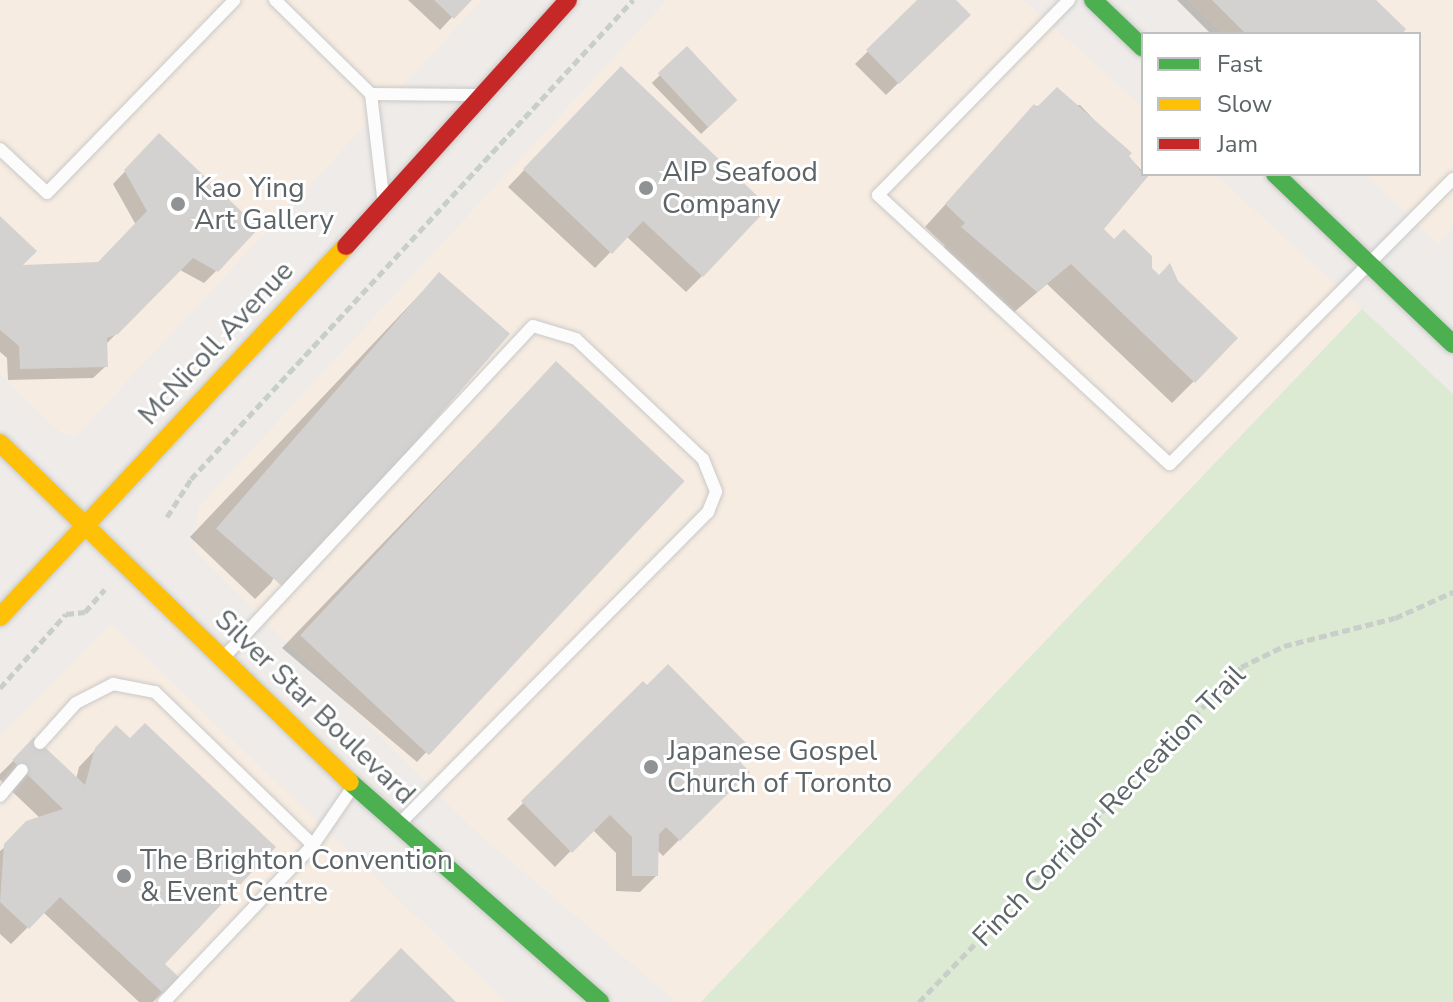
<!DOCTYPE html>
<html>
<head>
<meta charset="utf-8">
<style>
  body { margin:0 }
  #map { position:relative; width:1453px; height:1002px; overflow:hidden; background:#eeebe8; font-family:"Nunito Sans",sans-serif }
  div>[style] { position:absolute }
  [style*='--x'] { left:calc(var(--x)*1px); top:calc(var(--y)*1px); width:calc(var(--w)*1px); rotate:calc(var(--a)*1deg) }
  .commercial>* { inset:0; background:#f7ece1 }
  .green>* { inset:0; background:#dce9d3 }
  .shadow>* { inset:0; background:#0003; transform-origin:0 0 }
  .building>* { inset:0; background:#d4d2d1; transform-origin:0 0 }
  .path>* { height:5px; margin-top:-2.5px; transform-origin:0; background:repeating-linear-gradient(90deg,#c8cec9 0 8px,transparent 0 12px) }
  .roads { filter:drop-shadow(0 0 2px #c9c9c8) drop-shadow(0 0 2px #c9c9c8) }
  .lane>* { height:12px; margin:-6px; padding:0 6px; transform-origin:6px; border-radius:6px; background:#fcfcfc }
  .fast>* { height:18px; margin:-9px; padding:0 9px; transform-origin:9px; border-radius:9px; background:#4caf50 }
  .slow>* { height:18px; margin:-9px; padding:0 9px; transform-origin:9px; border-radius:9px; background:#ffc107 }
  .jam>* { height:18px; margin:-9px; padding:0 9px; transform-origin:9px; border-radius:9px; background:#c62828 }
  .dots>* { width:22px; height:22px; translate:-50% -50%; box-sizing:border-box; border:4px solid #fff; border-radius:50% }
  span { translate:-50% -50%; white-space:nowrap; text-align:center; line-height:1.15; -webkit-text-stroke:6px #fff; paint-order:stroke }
  .poi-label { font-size:28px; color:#5d6467 }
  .left { translate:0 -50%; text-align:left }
  .street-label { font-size:28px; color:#5d6467 }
  .legend { position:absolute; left:1141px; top:32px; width:280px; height:144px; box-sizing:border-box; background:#fff; border:2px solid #bec1c2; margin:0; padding:10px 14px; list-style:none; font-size:24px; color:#5d6467 }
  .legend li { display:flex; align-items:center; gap:16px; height:40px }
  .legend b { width:40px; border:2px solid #bec1c2 }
</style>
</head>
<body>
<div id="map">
  <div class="commercial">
    <div style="clip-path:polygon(0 0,482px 0,76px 436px,60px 432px,0 374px)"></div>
    <div style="clip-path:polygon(667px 0,1024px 0,1143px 108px,1143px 174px,1215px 174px,1362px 309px,701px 1002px,677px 1002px,472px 828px,194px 550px,198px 508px)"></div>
    <div style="clip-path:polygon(1187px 0,1453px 0,1453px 228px,1438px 244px,1366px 174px,1419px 174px,1419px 34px,1222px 34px)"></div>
    <div style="clip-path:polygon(111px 624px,506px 1002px,0 1002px,0 737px)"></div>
  </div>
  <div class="green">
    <div style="clip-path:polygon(1362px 309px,1453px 394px,1453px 1002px,701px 1002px)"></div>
  </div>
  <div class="shadow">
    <div style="clip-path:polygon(408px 0,468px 0,440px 30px)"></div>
    <div style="clip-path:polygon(920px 0,953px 0,968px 15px,886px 95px,855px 64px)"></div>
    <div style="clip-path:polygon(1177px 0,1374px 0,1399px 34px,1211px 34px)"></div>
    <div style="left:687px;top:49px;width:71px;height:49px;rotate:46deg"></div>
    <div style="clip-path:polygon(605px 85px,702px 276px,686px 292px,626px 236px,595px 268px,508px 187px)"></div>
    <div style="clip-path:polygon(1080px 105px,1145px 174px,1101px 229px,1150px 269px,1194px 381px,1172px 403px,1047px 284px,1013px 313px,941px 250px,945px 246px,925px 227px,1034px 106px)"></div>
    <div style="clip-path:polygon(159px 136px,216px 271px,204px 283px,180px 270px,105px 345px,106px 366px,93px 378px,8px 380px,7px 358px,0 352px,0 219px,19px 267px,98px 264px,136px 225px,113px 184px)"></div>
    <div style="clip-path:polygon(423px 291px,271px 583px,255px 599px,190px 537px)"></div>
    <div style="clip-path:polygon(540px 380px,433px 745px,417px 762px,282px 648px)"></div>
    <div style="clip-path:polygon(643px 684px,747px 772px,663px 856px,657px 850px,656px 876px,640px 892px,616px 891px,616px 853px,592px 829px,555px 867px,507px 819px)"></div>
    <div style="clip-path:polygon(116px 728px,163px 964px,177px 978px,153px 1002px,139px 1002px,43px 912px,11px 944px,0 934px,0 851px,40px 818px,0 780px,0 774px,34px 740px,76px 779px,79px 767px)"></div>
  </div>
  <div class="building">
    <div style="clip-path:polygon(434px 0,472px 0,454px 19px)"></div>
    <div style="clip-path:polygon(917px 0,956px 0,971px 15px,899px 84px,866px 50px)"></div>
    <div style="clip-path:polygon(1212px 0,1376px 0,1406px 29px,1402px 34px,1246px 34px)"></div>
    <div style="left:687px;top:46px;width:74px;height:40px;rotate:47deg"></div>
    <div style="clip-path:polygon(621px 66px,769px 207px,703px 277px,643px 221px,612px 254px,523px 169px)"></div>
    <div style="clip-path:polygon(1057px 87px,1132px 153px,1129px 156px,1143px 174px,1150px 174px,1104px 229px,1114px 239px,1124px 229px,1152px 256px,1152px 268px,1159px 275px,1170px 263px,1178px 281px,1238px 338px,1195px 383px,1071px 264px,1037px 292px,961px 227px,965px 223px,945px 204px,1034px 104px,1037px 107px)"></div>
    <div style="clip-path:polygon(159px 133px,259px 228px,218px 272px,193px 258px,118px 334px,107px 338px,108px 367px,20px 369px,19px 346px,0 330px,0 216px,37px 251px,23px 265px,98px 262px,147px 211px,124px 170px)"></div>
    <div style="left:439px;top:272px;width:94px;height:340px;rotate:41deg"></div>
    <div style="left:556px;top:361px;width:176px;height:375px;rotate:43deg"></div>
    <div style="clip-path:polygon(668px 664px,749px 746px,736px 758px,750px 772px,680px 841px,666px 827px,659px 834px,658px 876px,632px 876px,632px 837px,610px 815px,572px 853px,521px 801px,643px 681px,647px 685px)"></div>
    <div style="clip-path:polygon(145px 723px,276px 847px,165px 964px,180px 978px,164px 994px,60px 897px,29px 929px,0 902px,4px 844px,26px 821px,63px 809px,12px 760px,34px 737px,85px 785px,95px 748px,116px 725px,130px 738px)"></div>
    <div style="clip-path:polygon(401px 948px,456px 1002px,349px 1002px)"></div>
  </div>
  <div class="path">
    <div style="--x:167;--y:517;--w:45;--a:-57.7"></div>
    <div style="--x:191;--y:479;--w:652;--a:-47.3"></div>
    <div style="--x:0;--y:688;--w:99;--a:-48.3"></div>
    <div style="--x:66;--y:614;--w:19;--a:-6"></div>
    <div style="--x:85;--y:612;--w:30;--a:-49"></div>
    <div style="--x:919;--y:1002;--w:465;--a:-46.1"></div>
    <div style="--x:1241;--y:667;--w:48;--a:-26"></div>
    <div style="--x:1284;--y:646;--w:114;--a:-14.2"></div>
    <div style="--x:1395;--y:618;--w:64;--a:-24.1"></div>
  </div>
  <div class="roads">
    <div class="lane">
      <div style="--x:275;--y:0;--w:134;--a:44.4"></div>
      <div style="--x:371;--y:94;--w:103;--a:83.3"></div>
      <div style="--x:1069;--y:0;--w:273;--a:134.4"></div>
      <div style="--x:878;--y:195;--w:397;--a:42.7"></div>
      <div style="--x:1170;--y:464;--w:402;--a:-45.2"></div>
      <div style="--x:371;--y:94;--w:105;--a:0.5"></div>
      <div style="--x:0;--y:149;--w:64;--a:43.1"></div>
      <div style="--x:47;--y:193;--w:269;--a:-45.8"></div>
      <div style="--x:225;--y:656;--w:451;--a:-47"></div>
      <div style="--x:533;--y:326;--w:45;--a:16.8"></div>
      <div style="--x:576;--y:339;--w:175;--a:43.4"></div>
      <div style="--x:703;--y:459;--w:35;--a:68"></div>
      <div style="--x:716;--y:492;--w:22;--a:112"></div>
      <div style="--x:708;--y:512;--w:438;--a:134.7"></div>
      <div style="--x:40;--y:743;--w:54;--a:-48"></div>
      <div style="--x:76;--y:703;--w:42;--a:-27.2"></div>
      <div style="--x:113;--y:684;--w:43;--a:10.8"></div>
      <div style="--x:155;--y:692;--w:220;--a:44.1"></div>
      <div style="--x:0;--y:796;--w:34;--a:-50"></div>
      <div style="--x:164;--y:1002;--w:216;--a:-46.5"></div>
      <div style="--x:313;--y:845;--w:69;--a:-55.6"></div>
    </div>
    <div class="fast">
      <div style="--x:1093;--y:0;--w:69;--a:43.8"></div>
      <div style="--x:1275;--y:174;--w:246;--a:43.7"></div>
      <div style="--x:350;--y:782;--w:333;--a:41.3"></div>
    </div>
    <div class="slow">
      <div style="--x:0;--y:443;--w:487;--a:44.1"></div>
      <div style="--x:0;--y:617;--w:507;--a:-47"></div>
    </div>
    <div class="jam">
      <div style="--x:346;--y:246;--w:331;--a:-47.9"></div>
    </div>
  </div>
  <div class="dots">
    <div style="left:646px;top:188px;background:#909394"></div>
    <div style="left:178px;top:204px;background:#909394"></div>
    <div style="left:651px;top:767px;background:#909394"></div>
    <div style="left:124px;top:876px;background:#909394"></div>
  </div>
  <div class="poi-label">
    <span class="left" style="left:662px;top:188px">AIP Seafood<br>Company</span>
    <span class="left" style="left:194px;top:204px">Kao Ying<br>Art Gallery</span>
    <span class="left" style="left:667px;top:767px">Japanese Gospel<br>Church of Toronto</span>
    <span class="left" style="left:140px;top:876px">The Brighton Convention<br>&amp; Event Centre</span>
  </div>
  <div class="street-label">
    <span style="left:216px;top:343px;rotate:-47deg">McNicoll Avenue</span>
    <span style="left:315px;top:707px;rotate:44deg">Silver Star Boulevard</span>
    <span style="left:1109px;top:806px;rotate:-46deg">Finch Corridor Recreation Trail</span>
  </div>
  <ul class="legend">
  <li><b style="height:10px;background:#4caf50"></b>Fast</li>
  <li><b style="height:10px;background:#ffc107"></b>Slow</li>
  <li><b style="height:10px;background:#c62828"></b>Jam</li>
  </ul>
</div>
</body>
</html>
